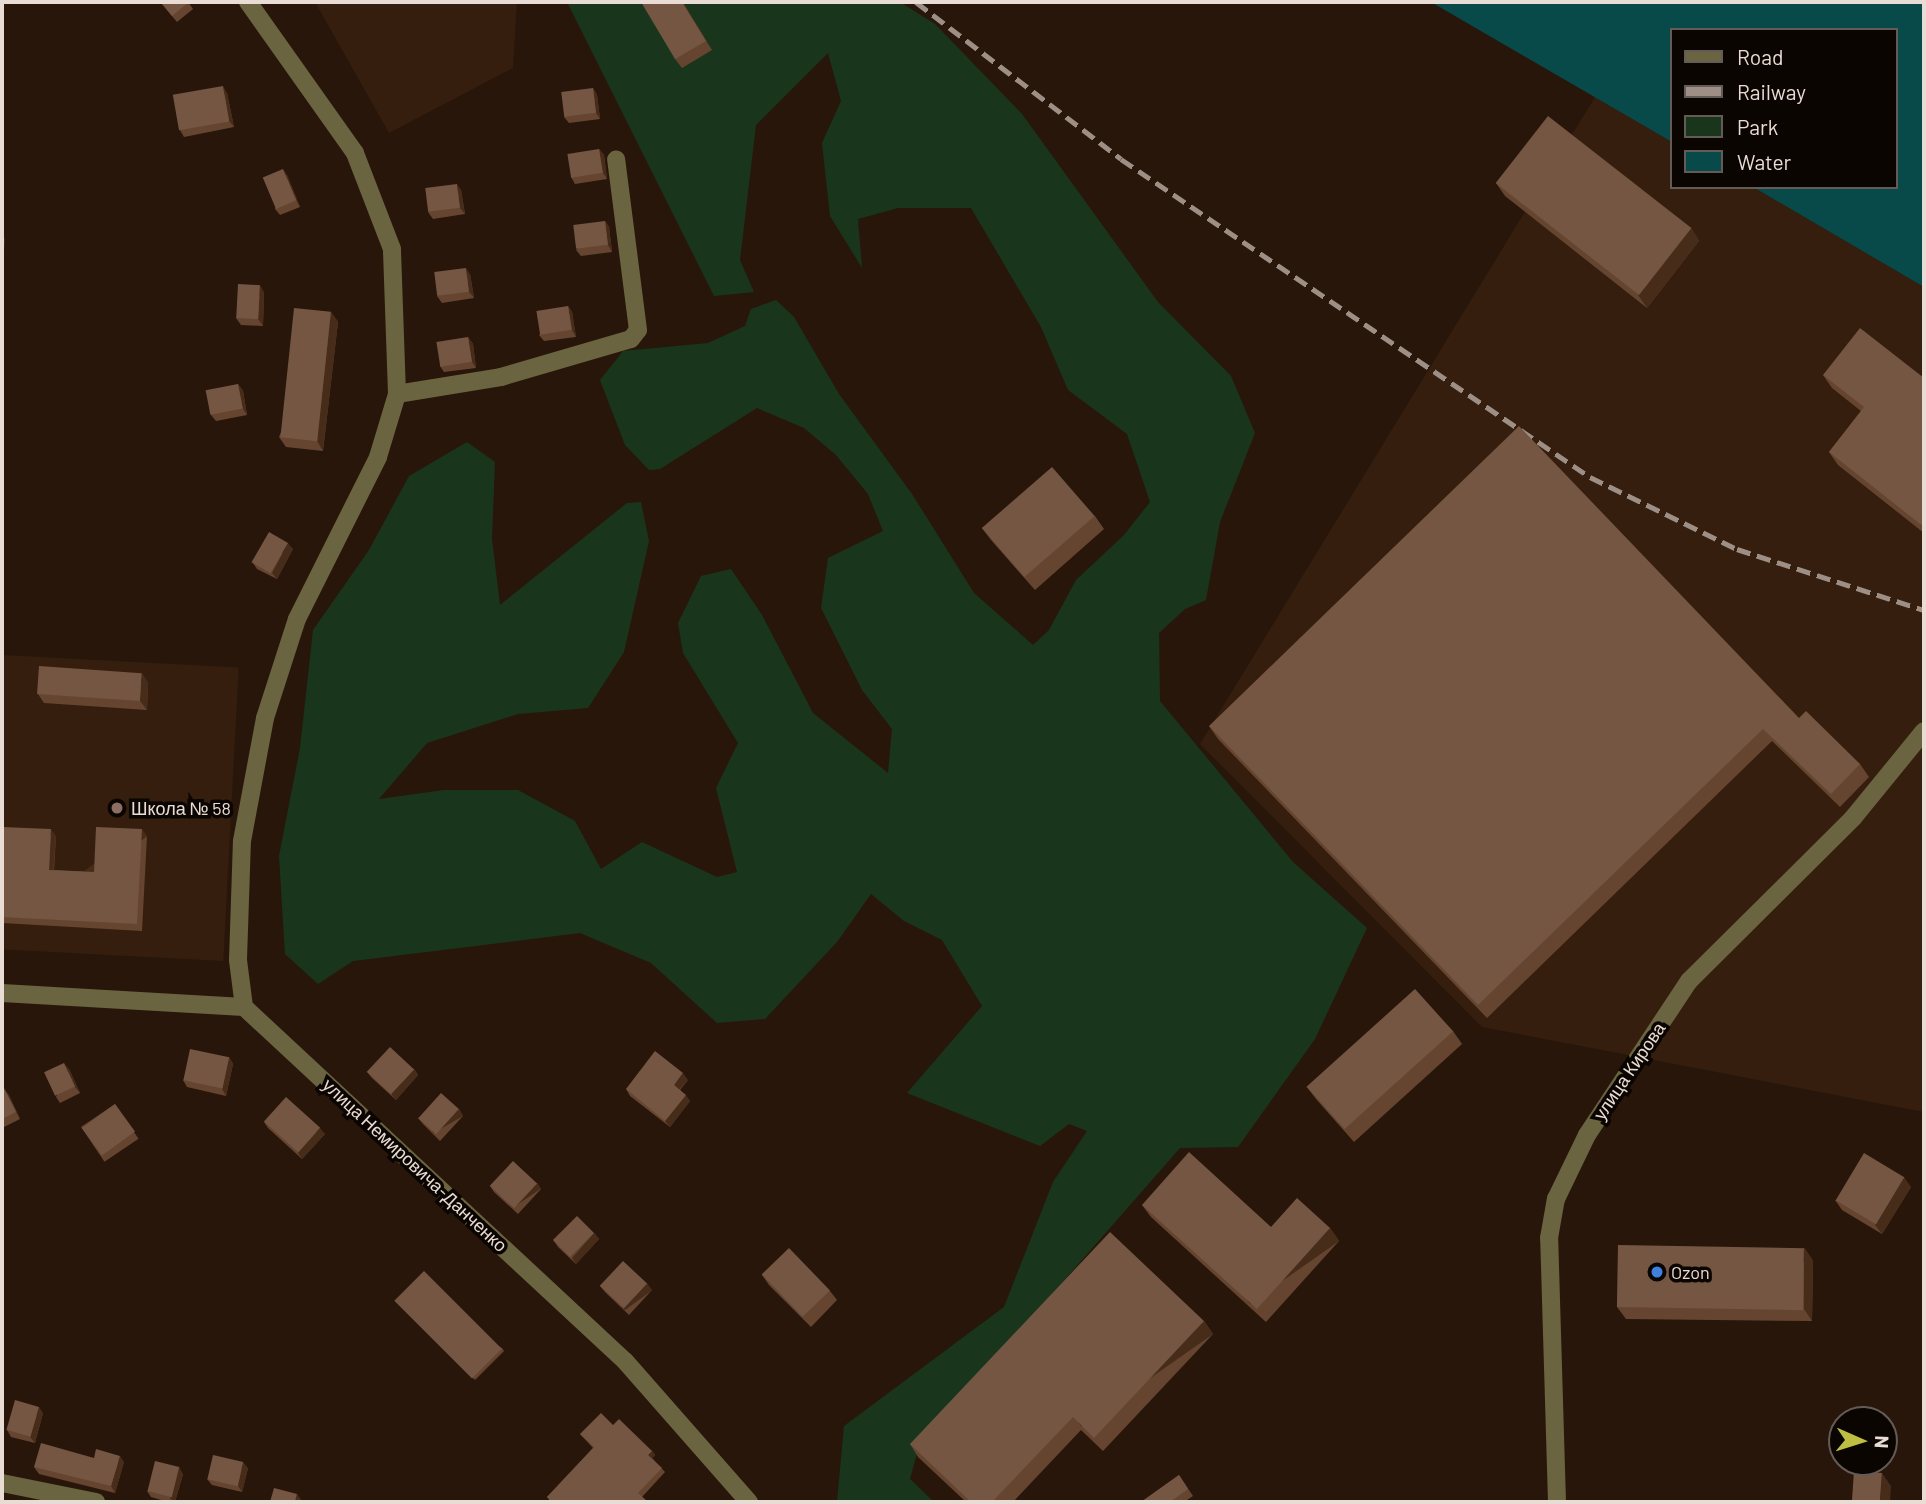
<!DOCTYPE html>
<html>
<head>
<meta charset="utf-8">
<style>
  body { margin:0 }
  #map { position:relative; width:1926px; height:1504px; overflow:hidden; background:#28160b; font-family:Barlow,sans-serif }
  div>[style] { position:absolute }
  [style*='--x'] { left:calc(var(--x)*1px); top:calc(var(--y)*1px); width:calc(var(--w)*1px); rotate:calc(var(--a)*1deg) }
  .built>* { inset:0; background:#351e0e; transform-origin:0 0 }
  .green>* { inset:0; background:#19361d }
  .water>* { inset:0; background:#084949 }
  .minor>* { height:18px; margin:-9px; padding:0 9px; transform-origin:9px; border-radius:9px; background:#6b6440 }
  .rail>* { height:5px; margin-top:-2.5px; transform-origin:0; background:repeating-linear-gradient(90deg,#9d8f85 0 14px,transparent 0 21px) }
  .wall>* { inset:0; background:#664530; transform-origin:0 0 }
  .shaded-wall>* { inset:0; background:#472c1a; transform-origin:0 0 }
  .building>* { inset:0; background:#745642; transform-origin:0 0 }
  .dots>* { width:19px; height:19px; translate:-50% -50%; box-sizing:border-box; border:4px solid #0b0502; border-radius:50% }
  span { translate:-50% -50%; white-space:nowrap; text-align:center; line-height:1.15; -webkit-text-stroke:7px #0b0502; paint-order:stroke }
  .poi-label { font-size:18px; color:#e9dcd4 }
  .left { translate:0 -50%; text-align:left }
  .street-label { font-size:18px; color:#e9dcd4 }
  .frame { position:absolute; inset:0; border:4px solid #e9dcd4; pointer-events:none }
  .legend { position:absolute; left:1670px; top:28px; width:228px; height:161px; box-sizing:border-box; background:#0b0502; border:2px solid #645b56; margin:0; padding:9px 12px; list-style:none; font-size:21px; color:#e9dcd4 }
  .legend li { display:flex; align-items:center; gap:14px; height:35px }
  .legend b { width:35px; border:2px solid #645b56 }
  .north { position:absolute; left:1828px; top:1406px; width:70px; height:70px; box-sizing:border-box; background:#0b0502; border:2px solid #645b56; border-radius:50%; rotate:93deg; font-size:19px; font-weight:700; line-height:28px; text-align:center; color:#e9dcd4 }
  .north::after { content:''; display:block; margin:auto; width:24px; height:32px; background:#bebf42; clip-path:polygon(50% 0,100% 100%,50% 72%,0 100%) }
</style>
</head>
<body>
<div id="map">
  <div class="built">
    <div style="clip-path:polygon(315px 2px,517px 2px,513px 68px,389px 133px)"></div>
    <div style="clip-path:polygon(1595px 97px,1672px 142px,1672px 187px,1753px 187px,1924px 287px,1924px 1112px,1482px 1027px,1200px 744px)"></div>
    <div style="left:2px;top:655px;width:237px;height:294px;rotate:3deg"></div>
  </div>
  <div class="green">
    <div style="clip-path:polygon(567px 2px,900px 2px,935px 24px,1022px 114px,1158px 302px,1231px 376px,1255px 433px,1220px 522px,1206px 600px,1185px 609px,1159px 633px,1160px 701px,1293px 862px,1367px 928px,1315px 1039px,1238px 1147px,1180px 1148px,919px 1446px,910px 1479px,934px 1502px,837px 1502px,844px 1426px,1004px 1307px,1053px 1182px,1087px 1131px,1069px 1124px,1040px 1146px,907px 1093px,982px 1006px,942px 940px,904px 921px,871px 894px,837px 942px,765px 1019px,717px 1023px,651px 963px,580px 933px,353px 961px,318px 984px,285px 954px,279px 856px,300px 748px,313px 630px,369px 550px,409px 476px,467px 442px,495px 462px,492px 539px,500px 605px,627px 503px,641px 502px,649px 541px,624px 652px,588px 708px,518px 714px,427px 743px,379px 799px,444px 790px,518px 790px,575px 821px,601px 869px,642px 842px,717px 877px,737px 872px,716px 788px,738px 743px,683px 653px,678px 623px,701px 576px,731px 569px,762px 615px,813px 713px,888px 773px,892px 729px,862px 690px,821px 608px,828px 558px,883px 531px,868px 494px,836px 455px,804px 428px,757px 408px,660px 469px,649px 470px,625px 445px,600px 380px,623px 351px,708px 343px,745px 326px,751px 309px,776px 300px,794px 317px,839px 394px,912px 494px,974px 593px,1033px 645px,1049px 630px,1076px 580px,1124px 535px,1150px 502px,1127px 434px,1068px 390px,1041px 327px,971px 208px,898px 208px,858px 219px,862px 268px,830px 216px,822px 143px,841px 101px,828px 53px,756px 125px,740px 260px,754px 292px,714px 296px)"></div>
  </div>
  <div class="water">
    <div style="clip-path:polygon(1431px 2px,1924px 2px,1924px 287px,1753px 187px,1896px 187px,1896px 30px,1672px 30px,1672px 142px)"></div>
  </div>
  <div class="minor">
    <div style="--x:397;--y:394;--w:105;--a:-9.3"></div>
    <div style="--x:501;--y:377;--w:135;--a:-16.3"></div>
    <div style="--x:631;--y:339;--w:11;--a:-52"></div>
    <div style="--x:638;--y:330;--w:172;--a:-97.3"></div>
    <div style="--x:2;--y:993;--w:242;--a:3.3"></div>
    <div style="--x:244;--y:1007;--w:520;--a:42.9"></div>
    <div style="--x:625;--y:1361;--w:188;--a:48.7"></div>
    <div style="--x:244;--y:1007;--w:47;--a:-97.3"></div>
    <div style="--x:238;--y:960;--w:119;--a:-88.1"></div>
    <div style="--x:242;--y:841;--w:125;--a:-79.4"></div>
    <div style="--x:265;--y:718;--w:104;--a:-72.1"></div>
    <div style="--x:297;--y:619;--w:181;--a:-63.4"></div>
    <div style="--x:378;--y:457;--w:66;--a:-73.2"></div>
    <div style="--x:397;--y:394;--w:145;--a:-92"></div>
    <div style="--x:392;--y:249;--w:103;--a:-111.1"></div>
    <div style="--x:355;--y:153;--w:185;--a:-125.3"></div>
    <div style="--x:2;--y:1483;--w:96;--a:11.4"></div>
    <div style="--x:1557;--y:1502;--w:264;--a:-91.7"></div>
    <div style="--x:1549;--y:1238;--w:40;--a:-80"></div>
    <div style="--x:1556;--y:1199;--w:71;--a:-64.2"></div>
    <div style="--x:1587;--y:1135;--w:185;--a:-56.5"></div>
    <div style="--x:1689;--y:981;--w:231;--a:-44.8"></div>
    <div style="--x:1853;--y:818;--w:112;--a:-50.8"></div>
  </div>
  <div class="rail">
    <div style="--x:916;--y:2;--w:258;--a:37.4"></div>
    <div style="--x:1121;--y:159;--w:567;--a:34.14"></div>
    <div style="--x:1590;--y:477;--w:164;--a:26.1"></div>
    <div style="--x:1737;--y:549;--w:197;--a:18.1"></div>
  </div>
  <div class="wall">
    <div style="clip-path:polygon(160px 2px,188px 2px,193px 9px,177px 22px)"></div>
    <div style="clip-path:polygon(683px 2px,712px 50px,682px 68px,675px 59px)"></div>
    <div style="clip-path:polygon(593px 88px,597px 95px,600px 119px,569px 123px,564px 117px)"></div>
    <div style="clip-path:polygon(227px 93px,234px 127px,184px 137px,180px 130px)"></div>
    <div style="clip-path:polygon(599px 149px,604px 155px,607px 179px,575px 184px,571px 177px)"></div>
    <div style="clip-path:polygon(287px 175px,300px 207px,280px 215px,275px 209px)"></div>
    <div style="clip-path:polygon(1496px 183px,1691px 228px,1699px 241px,1647px 308px,1505px 196px)"></div>
    <div style="clip-path:polygon(461px 190px,465px 214px,433px 219px,428px 212px)"></div>
    <div style="clip-path:polygon(605px 221px,609px 227px,612px 252px,581px 256px,576px 250px)"></div>
    <div style="clip-path:polygon(470px 274px,474px 298px,442px 303px,437px 296px)"></div>
    <div style="clip-path:polygon(264px 292px,263px 326px,241px 325px,236px 318px)"></div>
    <div style="clip-path:polygon(568px 306px,572px 312px,576px 337px,544px 341px,539px 335px)"></div>
    <div style="clip-path:polygon(331px 312px,338px 322px,323px 451px,286px 447px,279px 437px)"></div>
    <div style="clip-path:polygon(468px 337px,473px 344px,476px 368px,444px 372px,440px 366px)"></div>
    <div style="clip-path:polygon(1823px 375px,1924px 378px,1924px 533px,1838px 465px,1829px 452px,1861px 411px,1832px 388px)"></div>
    <div style="clip-path:polygon(238px 384px,243px 391px,247px 415px,216px 421px,211px 415px)"></div>
    <div style="clip-path:polygon(1095px 516px,1104px 529px,1035px 590px,991px 540px,982px 528px)"></div>
    <div style="clip-path:polygon(293px 549px,277px 579px,257px 569px,253px 563px)"></div>
    <div style="clip-path:polygon(148px 682px,147px 710px,44px 703px,38px 694px)"></div>
    <div style="clip-path:polygon(1799px 718px,1860px 764px,1869px 777px,1840px 807px,1772px 741px,1487px 1018px,1218px 739px,1209px 726px)"></div>
    <div style="clip-path:polygon(2px 827px,56px 836px,54px 870px,94px 872px,147px 836px,142px 931px,2px 923px)"></div>
    <div style="clip-path:polygon(1453px 1031px,1462px 1044px,1354px 1142px,1316px 1099px,1307px 1087px)"></div>
    <div style="clip-path:polygon(229px 1057px,233px 1064px,226px 1096px,187px 1087px,183px 1080px)"></div>
    <div style="clip-path:polygon(69px 1069px,80px 1093px,60px 1103px,56px 1097px)"></div>
    <div style="clip-path:polygon(414px 1069px,418px 1075px,396px 1100px,372px 1078px,367px 1072px)"></div>
    <div style="clip-path:polygon(688px 1080px,680px 1090px,690px 1101px,670px 1127px,630px 1096px,626px 1089px)"></div>
    <div style="clip-path:polygon(2px 1089px,9px 1095px,20px 1119px,2px 1128px)"></div>
    <div style="left:115px;top:1104px;width:42px;height:41px;rotate:56deg"></div>
    <div style="clip-path:polygon(459px 1109px,463px 1116px,440px 1141px,423px 1124px,418px 1118px)"></div>
    <div style="clip-path:polygon(264px 1122px,325px 1134px,302px 1159px,268px 1128px)"></div>
    <div style="clip-path:polygon(537px 1183px,541px 1189px,518px 1214px,494px 1192px,490px 1186px)"></div>
    <div style="clip-path:polygon(1911px 1187px,1882px 1234px,1842px 1210px,1835px 1200px)"></div>
    <div style="clip-path:polygon(1142px 1205px,1271px 1227px,1330px 1228px,1339px 1241px,1266px 1322px,1151px 1217px)"></div>
    <div style="clip-path:polygon(594px 1233px,599px 1239px,576px 1264px,558px 1247px,554px 1241px)"></div>
    <div style="clip-path:polygon(1813px 1260px,1812px 1321px,1626px 1319px,1617px 1307px)"></div>
    <div style="clip-path:polygon(762px 1275px,830px 1291px,837px 1300px,811px 1327px,769px 1285px)"></div>
    <div style="clip-path:polygon(600px 1286px,652px 1290px,629px 1315px,605px 1292px)"></div>
    <div style="clip-path:polygon(395px 1301px,502px 1348px,504px 1351px,475px 1380px)"></div>
    <div style="clip-path:polygon(1204px 1321px,1213px 1334px,1103px 1451px,1081px 1430px,1013px 1502px,966px 1502px,918px 1457px,910px 1444px)"></div>
    <div style="clip-path:polygon(43px 1413px,35px 1443px,11px 1437px,7px 1430px)"></div>
    <div style="clip-path:polygon(613px 1425px,652px 1451px,655px 1455px,652px 1458px,665px 1472px,642px 1497px,648px 1502px,551px 1502px,547px 1497px,593px 1448px,580px 1434px)"></div>
    <div style="clip-path:polygon(94px 1458px,124px 1462px,115px 1493px,39px 1474px,34px 1467px)"></div>
    <div style="clip-path:polygon(248px 1468px,242px 1492px,212px 1485px,207px 1479px)"></div>
    <div style="clip-path:polygon(183px 1474px,175px 1502px,168px 1502px,151px 1497px,147px 1491px)"></div>
    <div style="clip-path:polygon(1179px 1475px,1193px 1496px,1184px 1502px,1141px 1502px)"></div>
  </div>
  <div class="shaded-wall">
    <div style="clip-path:polygon(682px 2px,683px 2px,712px 50px,706px 41px)"></div>
    <div style="clip-path:polygon(223px 86px,227px 93px,234px 127px,229px 121px)"></div>
    <div style="clip-path:polygon(593px 88px,597px 95px,600px 119px,596px 113px)"></div>
    <div style="clip-path:polygon(599px 149px,604px 155px,607px 179px,603px 173px)"></div>
    <div style="clip-path:polygon(283px 169px,287px 175px,300px 207px,296px 200px)"></div>
    <div style="clip-path:polygon(457px 184px,461px 190px,465px 214px,460px 208px)"></div>
    <div style="clip-path:polygon(605px 221px,609px 227px,612px 252px,608px 245px)"></div>
    <div style="clip-path:polygon(1691px 228px,1699px 241px,1647px 308px,1638px 295px)"></div>
    <div style="clip-path:polygon(2px 234px,5px 239px,3px 264px,2px 262px)"></div>
    <div style="clip-path:polygon(466px 268px,470px 274px,474px 298px,469px 292px)"></div>
    <div style="clip-path:polygon(260px 285px,264px 292px,263px 326px,258px 319px)"></div>
    <div style="clip-path:polygon(568px 306px,572px 312px,576px 337px,572px 330px)"></div>
    <div style="clip-path:polygon(331px 312px,338px 322px,323px 451px,317px 441px)"></div>
    <div style="clip-path:polygon(468px 337px,473px 344px,476px 368px,472px 362px)"></div>
    <div style="clip-path:polygon(238px 384px,243px 391px,247px 415px,243px 409px)"></div>
    <div style="clip-path:polygon(288px 543px,293px 549px,277px 579px,272px 573px)"></div>
    <div style="clip-path:polygon(142px 673px,148px 682px,147px 710px,140px 701px)"></div>
    <div style="clip-path:polygon(51px 829px,56px 836px,53px 876px,49px 870px)"></div>
    <div style="left:142px;top:829px;width:9px;height:95px;rotate:54deg"></div>
    <div style="clip-path:polygon(229px 1057px,233px 1064px,226px 1096px,222px 1089px)"></div>
    <div style="clip-path:polygon(64px 1063px,69px 1069px,80px 1093px,75px 1087px)"></div>
    <div style="clip-path:polygon(414px 1069px,418px 1075px,396px 1100px,391px 1094px)"></div>
    <div style="clip-path:polygon(683px 1073px,688px 1080px,678px 1091px,674px 1085px)"></div>
    <div style="clip-path:polygon(4px 1088px,9px 1095px,20px 1119px,16px 1112px)"></div>
    <div style="clip-path:polygon(686px 1095px,690px 1101px,670px 1127px,665px 1121px)"></div>
    <div style="left:459px;top:1109px;width:8px;height:34px;rotate:60deg"></div>
    <div style="clip-path:polygon(320px 1128px,325px 1134px,302px 1159px,298px 1153px)"></div>
    <div style="clip-path:polygon(1904px 1177px,1911px 1187px,1882px 1234px,1875px 1225px)"></div>
    <div style="left:537px;top:1183px;width:7px;height:34px;rotate:56deg"></div>
    <div style="left:1330px;top:1228px;width:16px;height:109px;rotate:55deg"></div>
    <div style="clip-path:polygon(594px 1233px,599px 1239px,576px 1264px,572px 1258px)"></div>
    <div style="clip-path:polygon(1804px 1247px,1813px 1260px,1812px 1321px,1804px 1309px)"></div>
    <div style="left:647px;top:1283px;width:9px;height:34px;rotate:54deg"></div>
    <div style="left:1204px;top:1321px;width:16px;height:161px;rotate:55deg"></div>
    <div style="clip-path:polygon(39px 1407px,43px 1413px,35px 1443px,30px 1437px)"></div>
    <div style="clip-path:polygon(652px 1451px,655px 1455px,651px 1459px,648px 1455px)"></div>
    <div style="clip-path:polygon(120px 1456px,124px 1462px,115px 1493px,111px 1486px)"></div>
    <div style="clip-path:polygon(243px 1462px,248px 1468px,242px 1492px,238px 1486px)"></div>
    <div style="clip-path:polygon(179px 1467px,183px 1474px,175px 1502px,173px 1502px,170px 1498px)"></div>
    <div style="clip-path:polygon(1882px 1473px,1891px 1486px,1890px 1502px,1880px 1502px)"></div>
    <div style="clip-path:polygon(297px 1494px,302px 1501px,302px 1502px,295px 1502px)"></div>
  </div>
  <div class="building">
    <div style="clip-path:polygon(161px 2px,189px 2px,172px 16px)"></div>
    <div style="clip-path:polygon(641px 2px,682px 2px,706px 41px,675px 59px)"></div>
    <div style="left:223px;top:86px;width:36px;height:51px;rotate:80deg"></div>
    <div style="left:593px;top:88px;width:25px;height:32px;rotate:83deg"></div>
    <div style="left:1548px;top:116px;width:182px;height:85px;rotate:38deg"></div>
    <div style="left:599px;top:149px;width:24px;height:32px;rotate:81deg"></div>
    <div style="left:283px;top:169px;width:34px;height:22px;rotate:67deg"></div>
    <div style="left:457px;top:184px;width:24px;height:32px;rotate:83deg"></div>
    <div style="left:605px;top:221px;width:24px;height:32px;rotate:83deg"></div>
    <div style="left:466px;top:268px;width:24px;height:32px;rotate:83deg"></div>
    <div style="left:238px;top:284px;width:22px;height:34px;rotate:3deg"></div>
    <div style="left:568px;top:306px;width:24px;height:32px;rotate:81deg"></div>
    <div style="left:294px;top:308px;width:37px;height:130px;rotate:6deg"></div>
    <div style="clip-path:polygon(1860px 328px,1924px 378px,1924px 527px,1829px 452px,1864px 407px,1823px 375px)"></div>
    <div style="left:468px;top:337px;width:25px;height:32px;rotate:81deg"></div>
    <div style="left:238px;top:384px;width:25px;height:33px;rotate:79deg"></div>
    <div style="clip-path:polygon(1519px 426px,1799px 718px,1806px 711px,1860px 764px,1831px 794px,1763px 729px,1478px 1005px,1209px 726px)"></div>
    <div style="left:1052px;top:467px;width:65px;height:93px;rotate:49deg"></div>
    <div style="left:269px;top:532px;width:22px;height:35px;rotate:30deg"></div>
    <div style="left:39px;top:666px;width:103px;height:28px;rotate:4deg"></div>
    <div style="clip-path:polygon(2px 827px,51px 829px,49px 870px,94px 872px,96px 827px,142px 829px,137px 924px,2px 917px)"></div>
    <div style="left:1415px;top:989px;width:57px;height:146px;rotate:48deg"></div>
    <div style="left:390px;top:1047px;width:33px;height:34px;rotate:43deg"></div>
    <div style="left:190px;top:1049px;width:40px;height:32px;rotate:12deg"></div>
    <div style="clip-path:polygon(655px 1051px,683px 1073px,674px 1085px,686px 1095px,665px 1121px,626px 1089px)"></div>
    <div style="left:64px;top:1063px;width:26px;height:22px;rotate:65deg"></div>
    <div style="clip-path:polygon(4px 1088px,16px 1112px,2px 1119px,2px 1089px)"></div>
    <div style="left:441px;top:1093px;width:24px;height:34px;rotate:42deg"></div>
    <div style="left:286px;top:1097px;width:46px;height:33px;rotate:42deg"></div>
    <div style="left:115px;top:1104px;width:34px;height:41px;rotate:54deg"></div>
    <div style="clip-path:polygon(1189px 1152px,1271px 1227px,1297px 1198px,1330px 1228px,1257px 1309px,1142px 1205px)"></div>
    <div style="left:1864px;top:1153px;width:47px;height:55px;rotate:31deg"></div>
    <div style="left:513px;top:1161px;width:33px;height:34px;rotate:43deg"></div>
    <div style="left:577px;top:1216px;width:24px;height:34px;rotate:45deg"></div>
    <div style="clip-path:polygon(1110px 1232px,1204px 1321px,1094px 1438px,1073px 1417px,992px 1502px,971px 1502px,910px 1444px)"></div>
    <div style="left:1618px;top:1245px;width:186px;height:62px;rotate:1deg"></div>
    <div style="left:789px;top:1248px;width:59px;height:38px;rotate:46deg"></div>
    <div style="left:623px;top:1261px;width:33px;height:34px;rotate:43deg"></div>
    <div style="left:424px;top:1271px;width:110px;height:42px;rotate:45deg"></div>
    <div style="left:15px;top:1400px;width:25px;height:31px;rotate:16deg"></div>
    <div style="clip-path:polygon(601px 1413px,613px 1425px,619px 1419px,652px 1451px,648px 1455px,662px 1468px,638px 1493px,648px 1502px,552px 1502px,547px 1497px,594px 1447px,580px 1434px)"></div>
    <div style="clip-path:polygon(41px 1443px,94px 1458px,96px 1449px,120px 1456px,111px 1486px,34px 1467px)"></div>
    <div style="left:213px;top:1455px;width:31px;height:25px;rotate:13deg"></div>
    <div style="left:155px;top:1461px;width:25px;height:31px;rotate:14deg"></div>
    <div style="left:1854px;top:1471px;width:28px;height:31px;rotate:4deg"></div>
    <div style="clip-path:polygon(1179px 1475px,1188px 1489px,1170px 1502px,1141px 1502px)"></div>
    <div style="clip-path:polygon(274px 1488px,297px 1494px,295px 1502px,270px 1502px)"></div>
  </div>
  <div class="dots">
    <div style="left:117px;top:808px;background:#8d6e63"></div>
    <div style="left:1657px;top:1272px;background:#3f7fe0"></div>
  </div>
  <div class="poi-label">
    <span class="left" style="left:131px;top:808px">Школа № 58</span>
    <span class="left" style="left:1671px;top:1272px">Ozon</span>
  </div>
  <div class="street-label">
    <span style="left:1629px;top:1071px;rotate:-56deg">улица Кирова</span>
    <span style="left:415px;top:1165px;rotate:43deg">улица Немировича-Данченко</span>
  </div>
  <div class="frame"></div>
  <ul class="legend">
  <li><b style="height:9px;background:#6b6440"></b>Road</li>
  <li><b style="height:9px;background:#9d8f85"></b>Railway</li>
  <li><b style="height:19px;background:#19361d"></b>Park</li>
  <li><b style="height:19px;background:#084949"></b>Water</li>
  </ul>
  <div class="north">N</div>
</div>
</body>
</html>
